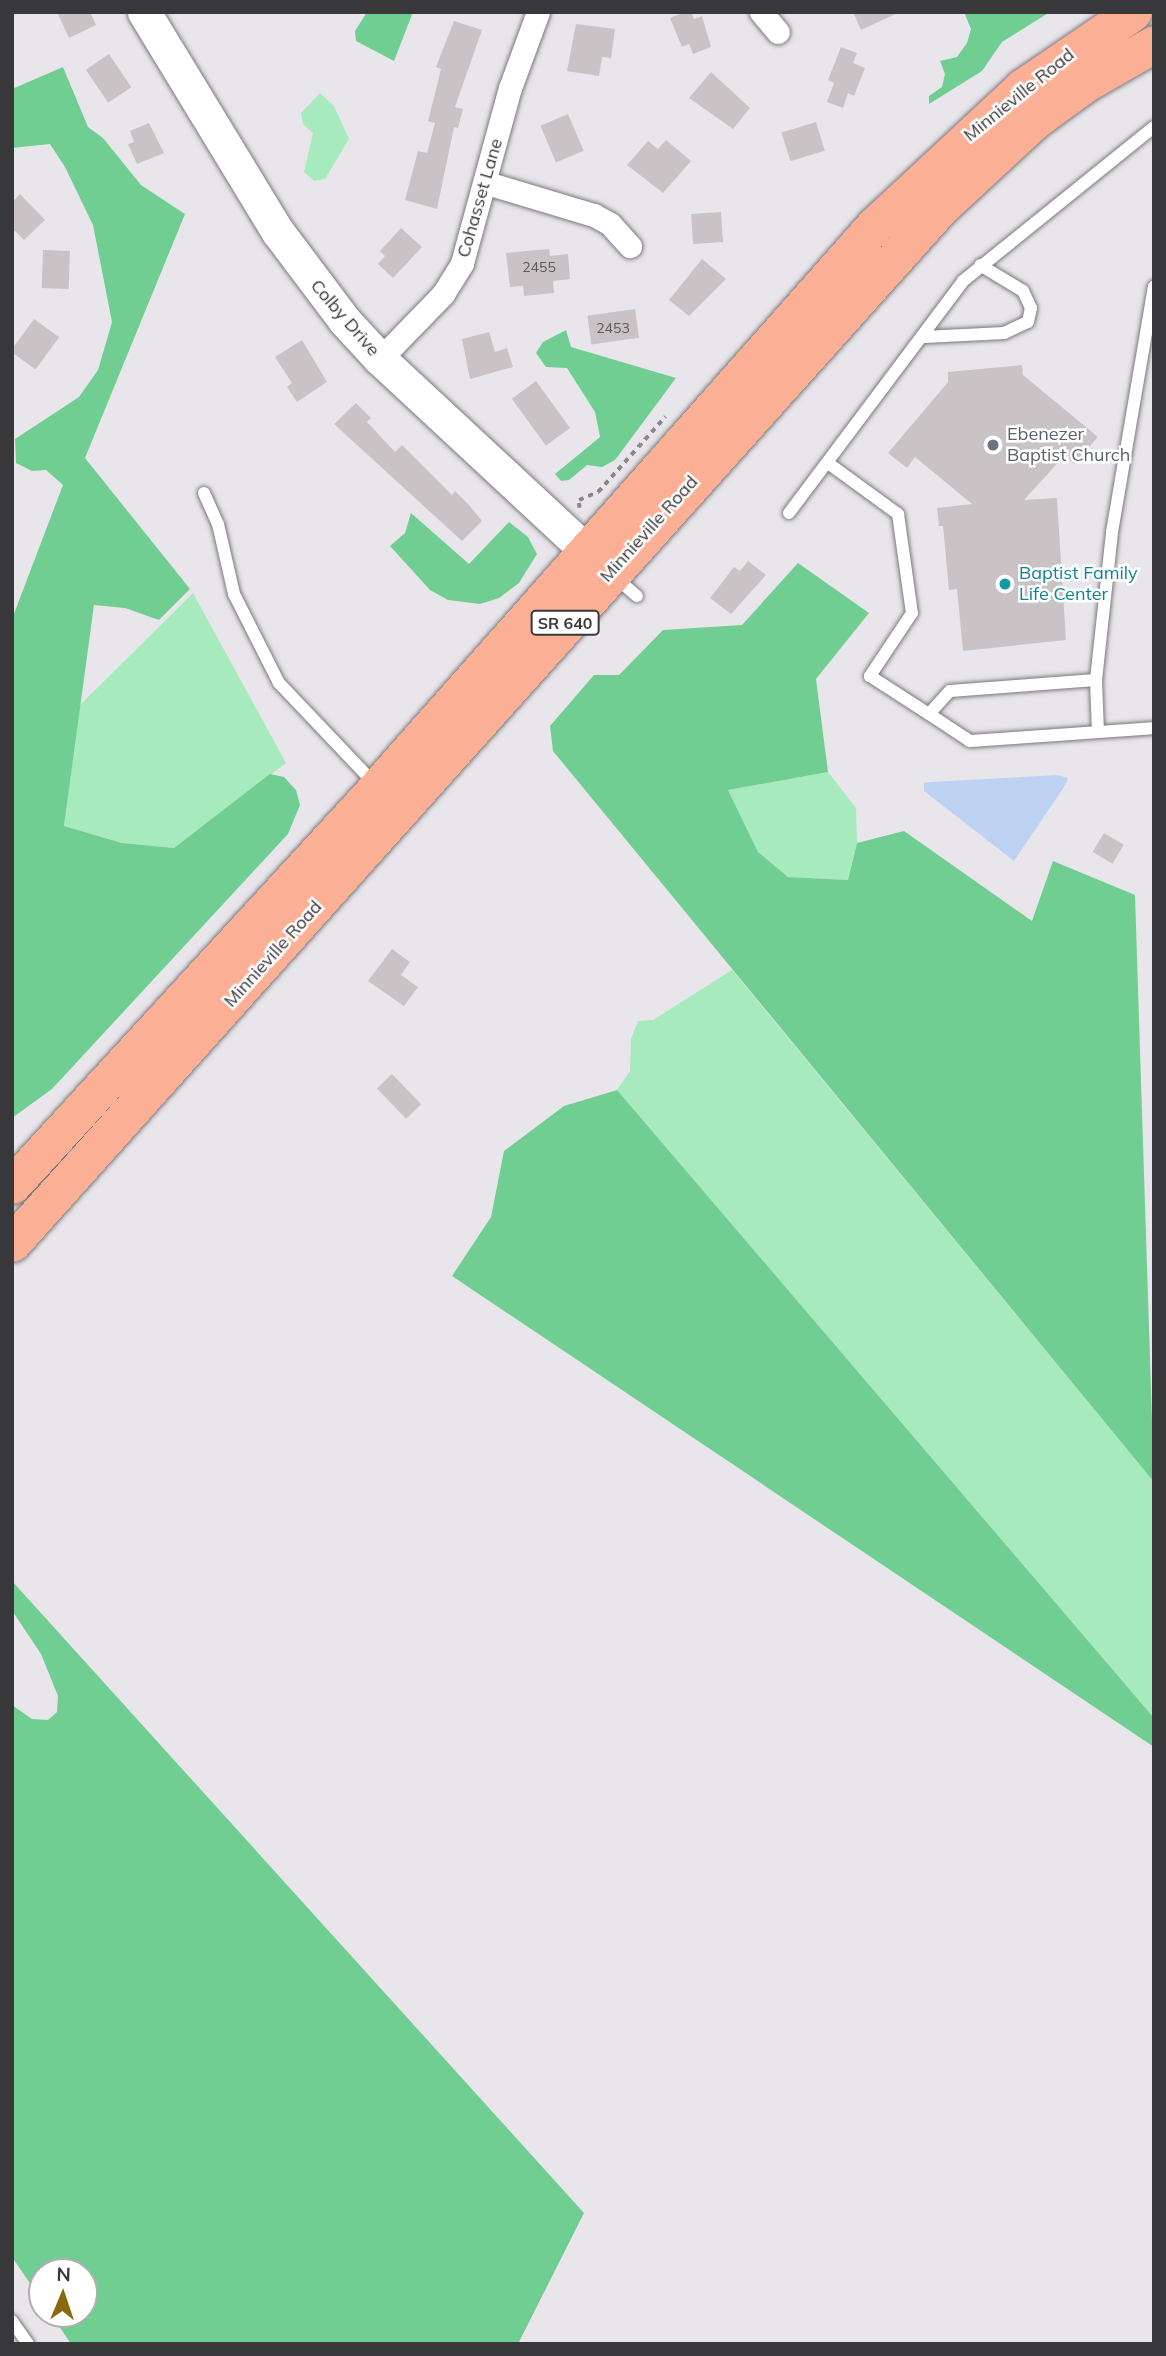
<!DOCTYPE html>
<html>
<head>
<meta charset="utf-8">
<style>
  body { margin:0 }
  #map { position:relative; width:1166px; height:2356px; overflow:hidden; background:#e9e6eb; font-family:Mulish,sans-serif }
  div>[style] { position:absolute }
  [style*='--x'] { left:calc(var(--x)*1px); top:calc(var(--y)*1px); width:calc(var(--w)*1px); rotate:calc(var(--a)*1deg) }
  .green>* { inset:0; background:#a7eabd }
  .forest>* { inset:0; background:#70ce93 }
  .water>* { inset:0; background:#bdd1f2 }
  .building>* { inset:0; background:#c9c3c5; transform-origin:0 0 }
  .path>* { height:3.5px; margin-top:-1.75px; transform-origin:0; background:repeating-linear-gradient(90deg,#89878b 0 5px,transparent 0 10px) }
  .roads { filter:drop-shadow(0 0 2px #7b797d) drop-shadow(0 0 2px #7b797d) }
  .lane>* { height:12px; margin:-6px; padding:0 6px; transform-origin:6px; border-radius:6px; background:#fff }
  .street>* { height:23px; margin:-11.5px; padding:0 11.5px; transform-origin:11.5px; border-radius:11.5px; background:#fff }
  .secondary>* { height:33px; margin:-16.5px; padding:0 16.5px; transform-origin:16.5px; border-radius:16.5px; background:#fff }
  .primary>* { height:37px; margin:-18.5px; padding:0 18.5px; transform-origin:18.5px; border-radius:18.5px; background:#fbaf94 }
  .dots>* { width:19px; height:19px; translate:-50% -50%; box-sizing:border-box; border:4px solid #fff; border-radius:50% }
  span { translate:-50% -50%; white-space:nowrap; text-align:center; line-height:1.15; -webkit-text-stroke:5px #fff; paint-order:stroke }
  .number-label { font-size:14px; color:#5c5a5c }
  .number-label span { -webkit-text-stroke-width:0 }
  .shield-label span { padding:2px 5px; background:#fff; border:2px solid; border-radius:5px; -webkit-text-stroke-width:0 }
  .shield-label { font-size:16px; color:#383739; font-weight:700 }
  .street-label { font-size:18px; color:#383739 }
  .worship-label { font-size:18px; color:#5b616d }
  .left { translate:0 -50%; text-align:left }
  .culture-label { font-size:18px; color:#0d838f }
  .frame { position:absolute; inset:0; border:14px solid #383739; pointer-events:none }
  .north { position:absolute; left:28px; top:2258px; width:70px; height:70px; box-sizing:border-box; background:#fff; border:2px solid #afafb0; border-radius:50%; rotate:2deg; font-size:19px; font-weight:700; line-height:28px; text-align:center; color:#383739 }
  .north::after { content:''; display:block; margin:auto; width:24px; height:32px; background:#8a6b0b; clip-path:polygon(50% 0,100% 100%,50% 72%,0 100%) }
</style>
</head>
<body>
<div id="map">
  <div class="green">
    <div style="clip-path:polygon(320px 93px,334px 106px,349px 139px,325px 179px,314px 181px,304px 172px,313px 133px,303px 124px,301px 113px)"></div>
    <div style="clip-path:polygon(193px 593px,286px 763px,174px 848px,122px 843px,64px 826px,80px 705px)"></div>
    <div style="clip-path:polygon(828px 772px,856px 808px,857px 843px,848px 880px,788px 877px,758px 852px,728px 790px)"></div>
    <div style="clip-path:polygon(732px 970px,1154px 1482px,1154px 1718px,617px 1090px,630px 1071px,631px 1039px,638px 1021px,653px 1020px)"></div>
  </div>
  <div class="forest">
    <div style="clip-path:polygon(367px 12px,413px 12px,394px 61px,356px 41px,355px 31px)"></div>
    <div style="clip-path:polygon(964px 12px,1050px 12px,1002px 42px,982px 71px,929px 104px,929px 96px,942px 87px,945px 74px,940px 61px,957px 57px,967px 43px,971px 29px)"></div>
    <div style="clip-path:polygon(63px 67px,88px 127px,103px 138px,141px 185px,185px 214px,85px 458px,190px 589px,159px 620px,125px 608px,94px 605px,64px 826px,122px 843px,174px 848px,270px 774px,284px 777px,296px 790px,300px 805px,288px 834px,52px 1089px,12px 1118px,12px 619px,63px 485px,46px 470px,32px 471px,16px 463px,15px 439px,79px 397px,98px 370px,112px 322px,93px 225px,65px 167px,50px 144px,12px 148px,12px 89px)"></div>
    <div style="clip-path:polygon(566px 330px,571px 347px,676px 378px,615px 460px,602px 467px,587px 465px,569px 480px,561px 481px,555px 474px,600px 437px,595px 412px,567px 368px,546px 367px,536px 353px,543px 342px)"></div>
    <div style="clip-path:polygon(411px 513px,469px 564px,509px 522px,528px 537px,537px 554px,519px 583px,499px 598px,480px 604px,448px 600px,430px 590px,390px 546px,405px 533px)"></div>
    <div style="clip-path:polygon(798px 563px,869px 613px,816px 679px,828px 772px,728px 790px,758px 852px,788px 877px,848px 880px,857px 843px,904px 831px,1032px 921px,1053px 861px,1135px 895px,1154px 1482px,553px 751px,550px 726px,594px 675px,619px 675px,663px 630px,742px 625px)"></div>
    <div style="clip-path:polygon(617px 1090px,1154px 1718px,1154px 1747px,452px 1276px,491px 1217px,504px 1151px,564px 1106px)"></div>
    <div style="clip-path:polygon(12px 1581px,584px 2213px,518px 2344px,71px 2344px,51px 2314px,84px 2314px,84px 2272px,42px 2272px,42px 2301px,12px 2257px,12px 1705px,32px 1719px,48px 1720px,57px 1712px,58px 1696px,41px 1654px,13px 1612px)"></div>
  </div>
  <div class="water">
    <div style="clip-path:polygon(1058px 775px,1068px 778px,1066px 784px,1014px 861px,924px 791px,924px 783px,930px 782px)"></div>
  </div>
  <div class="building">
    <div style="clip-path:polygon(57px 12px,90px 12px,96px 25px,69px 38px)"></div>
    <div style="clip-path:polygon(685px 12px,691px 12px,694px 19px,702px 16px,711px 47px,693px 54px,689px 44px,682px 47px,670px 18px)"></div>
    <div style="clip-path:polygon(853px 12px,900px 12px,861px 30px)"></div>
    <div style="clip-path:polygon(454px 21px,482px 30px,455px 107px,463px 109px,458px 128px,454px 127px,437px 209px,405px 200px,418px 151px,427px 153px,435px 123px,428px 121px,441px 69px,436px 67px)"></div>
    <div style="clip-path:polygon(576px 24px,615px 29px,611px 58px,602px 57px,599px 76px,567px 71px)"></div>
    <div style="clip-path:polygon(841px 47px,857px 53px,853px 63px,865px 68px,854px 96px,848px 93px,843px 108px,827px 102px,834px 83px,828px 80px)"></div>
    <div style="left:109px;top:54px;width:40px;height:28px;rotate:56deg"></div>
    <div style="clip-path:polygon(711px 72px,750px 108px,733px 129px,689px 98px)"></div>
    <div style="left:568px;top:114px;width:40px;height:30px;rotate:67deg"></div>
    <div style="left:816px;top:122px;width:30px;height:36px;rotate:73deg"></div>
    <div style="clip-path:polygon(149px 123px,164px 153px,137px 164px,128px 144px,134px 142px,130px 131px)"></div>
    <div style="clip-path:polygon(666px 140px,691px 161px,663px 193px,627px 165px,648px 141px,658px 149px)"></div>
    <div style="clip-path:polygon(20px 194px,45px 220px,24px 240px,12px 228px,12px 202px)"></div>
    <div style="left:721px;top:212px;width:30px;height:30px;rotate:86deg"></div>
    <div style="clip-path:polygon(401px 228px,422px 247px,393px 278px,378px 264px,385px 256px,380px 251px)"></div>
    <div style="clip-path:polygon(549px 249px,550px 256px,568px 254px,570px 279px,553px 281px,554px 293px,524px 296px,523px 286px,510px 287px,506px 253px)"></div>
    <div style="left:43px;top:250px;width:27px;height:38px;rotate:2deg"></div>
    <div style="clip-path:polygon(702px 259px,726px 279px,689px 316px,669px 300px)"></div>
    <div style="left:635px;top:309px;width:29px;height:48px;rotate:82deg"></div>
    <div style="left:34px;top:319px;width:31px;height:40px;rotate:36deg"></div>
    <div style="clip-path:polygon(489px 332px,495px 352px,507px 348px,513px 367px,470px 379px,462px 339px)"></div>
    <div style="clip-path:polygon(302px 340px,327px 382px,297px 402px,287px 387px,292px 383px,275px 357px)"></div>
    <div style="clip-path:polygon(1022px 365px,1023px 375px,1098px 437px,1074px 464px,1065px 455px,1024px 500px,1057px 498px,1066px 640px,963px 651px,957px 589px,949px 590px,943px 526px,939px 526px,937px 508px,972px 504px,915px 457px,907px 468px,888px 453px,948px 382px,948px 372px)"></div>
    <div style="left:536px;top:381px;width:58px;height:30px;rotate:54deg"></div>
    <div style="clip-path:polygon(356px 403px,371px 418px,367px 422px,395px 452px,402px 445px,452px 495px,455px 491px,469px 505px,482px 521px,462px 541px,334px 424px)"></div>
    <div style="clip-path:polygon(748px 561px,766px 575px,731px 614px,710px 598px,734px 567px,740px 571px)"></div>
    <div style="left:1104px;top:833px;width:23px;height:22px;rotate:31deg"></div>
    <div style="clip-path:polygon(392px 949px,410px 962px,401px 975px,418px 987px,404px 1006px,368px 981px)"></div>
    <div style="left:392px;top:1074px;width:42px;height:21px;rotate:46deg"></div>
  </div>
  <div class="path">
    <div style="--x:579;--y:508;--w:8;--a:-90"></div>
    <div style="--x:579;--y:500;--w:21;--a:-23"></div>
    <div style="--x:598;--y:492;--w:101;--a:-48.2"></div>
  </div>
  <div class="roads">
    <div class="lane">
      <div style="--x:924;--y:337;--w:80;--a:-2.9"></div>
      <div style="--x:1004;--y:333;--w:26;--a:-25"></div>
      <div style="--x:1028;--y:322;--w:14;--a:-78"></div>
      <div style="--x:1031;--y:308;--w:19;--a:-115"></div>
      <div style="--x:1023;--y:291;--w:50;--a:-148.8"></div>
      <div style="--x:828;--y:463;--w:87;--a:36.1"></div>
      <div style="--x:898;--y:514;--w:100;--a:82"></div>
      <div style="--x:912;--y:613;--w:76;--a:123.7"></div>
      <div style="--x:870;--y:676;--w:70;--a:32.8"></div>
      <div style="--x:929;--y:714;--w:31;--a:-48"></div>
      <div style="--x:950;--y:691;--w:146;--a:-4.3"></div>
      <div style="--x:1096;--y:680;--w:149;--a:-83.8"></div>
      <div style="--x:1112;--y:532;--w:249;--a:-80.3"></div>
      <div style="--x:204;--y:493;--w:34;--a:66"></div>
      <div style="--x:218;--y:524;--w:72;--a:77.1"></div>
      <div style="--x:234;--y:594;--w:100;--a:63.2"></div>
      <div style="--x:279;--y:683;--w:139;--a:46.5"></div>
      <div style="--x:789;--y:513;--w:290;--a:-53.1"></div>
      <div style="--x:963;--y:281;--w:245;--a:-38.9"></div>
      <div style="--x:615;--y:577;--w:29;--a:41"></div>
      <div style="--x:1096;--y:680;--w:52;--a:87.8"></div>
      <div style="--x:929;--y:714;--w:49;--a:33.4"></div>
      <div style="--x:970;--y:741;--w:184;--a:-4"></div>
      <div style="--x:12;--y:2321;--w:28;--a:55"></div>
    </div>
    <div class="street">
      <div style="--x:761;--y:12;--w:26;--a:50"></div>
      <div style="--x:487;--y:183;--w:112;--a:16.7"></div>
      <div style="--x:594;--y:215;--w:18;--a:29"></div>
      <div style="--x:610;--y:224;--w:30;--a:48"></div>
      <div style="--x:380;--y:359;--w:91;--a:-45.9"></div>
      <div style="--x:443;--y:294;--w:36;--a:-58"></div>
      <div style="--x:462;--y:263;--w:181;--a:-74.7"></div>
      <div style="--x:510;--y:88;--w:81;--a:-69.8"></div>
    </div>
    <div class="secondary">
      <div style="--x:144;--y:12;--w:258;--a:58.7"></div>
      <div style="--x:278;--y:232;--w:110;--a:53.1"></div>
      <div style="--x:344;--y:320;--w:53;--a:47.3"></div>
      <div style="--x:380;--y:359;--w:309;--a:42.9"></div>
    </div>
    <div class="primary">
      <div style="--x:12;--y:1185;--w:534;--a:-47.43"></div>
      <div style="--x:373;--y:792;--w:756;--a:-48.49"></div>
      <div style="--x:874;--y:226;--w:204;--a:-43"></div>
      <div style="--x:1023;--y:87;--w:133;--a:-34.3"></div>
      <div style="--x:12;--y:1243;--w:1389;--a:-48.12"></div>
      <div style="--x:939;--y:209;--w:131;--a:-42.8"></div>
      <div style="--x:1035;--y:120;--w:63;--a:-36"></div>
      <div style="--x:1086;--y:83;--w:78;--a:-29.8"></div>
    </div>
  </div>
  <div class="dots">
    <div style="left:993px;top:445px;background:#6b7280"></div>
    <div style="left:1005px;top:584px;background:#0f9aa8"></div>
  </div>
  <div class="number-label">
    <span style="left:539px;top:267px">2455</span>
    <span style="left:613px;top:328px">2453</span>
  </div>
  <div class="shield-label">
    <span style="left:565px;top:623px">SR 640</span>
  </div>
  <div class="street-label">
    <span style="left:1019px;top:95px;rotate:-39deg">Minnieville Road</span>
    <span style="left:480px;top:198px;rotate:-74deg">Cohasset Lane</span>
    <span style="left:345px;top:318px;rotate:49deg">Colby Drive</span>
    <span style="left:649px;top:529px;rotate:-48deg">Minnieville Road</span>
    <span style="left:273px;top:954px;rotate:-48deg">Minnieville Road</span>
  </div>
  <div class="worship-label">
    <span class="left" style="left:1007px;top:445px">Ebenezer<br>Baptist Church</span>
  </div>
  <div class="culture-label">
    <span class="left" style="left:1019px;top:584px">Baptist Family<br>Life Center</span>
  </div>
  <div class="frame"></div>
  <div class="north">N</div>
</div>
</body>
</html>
